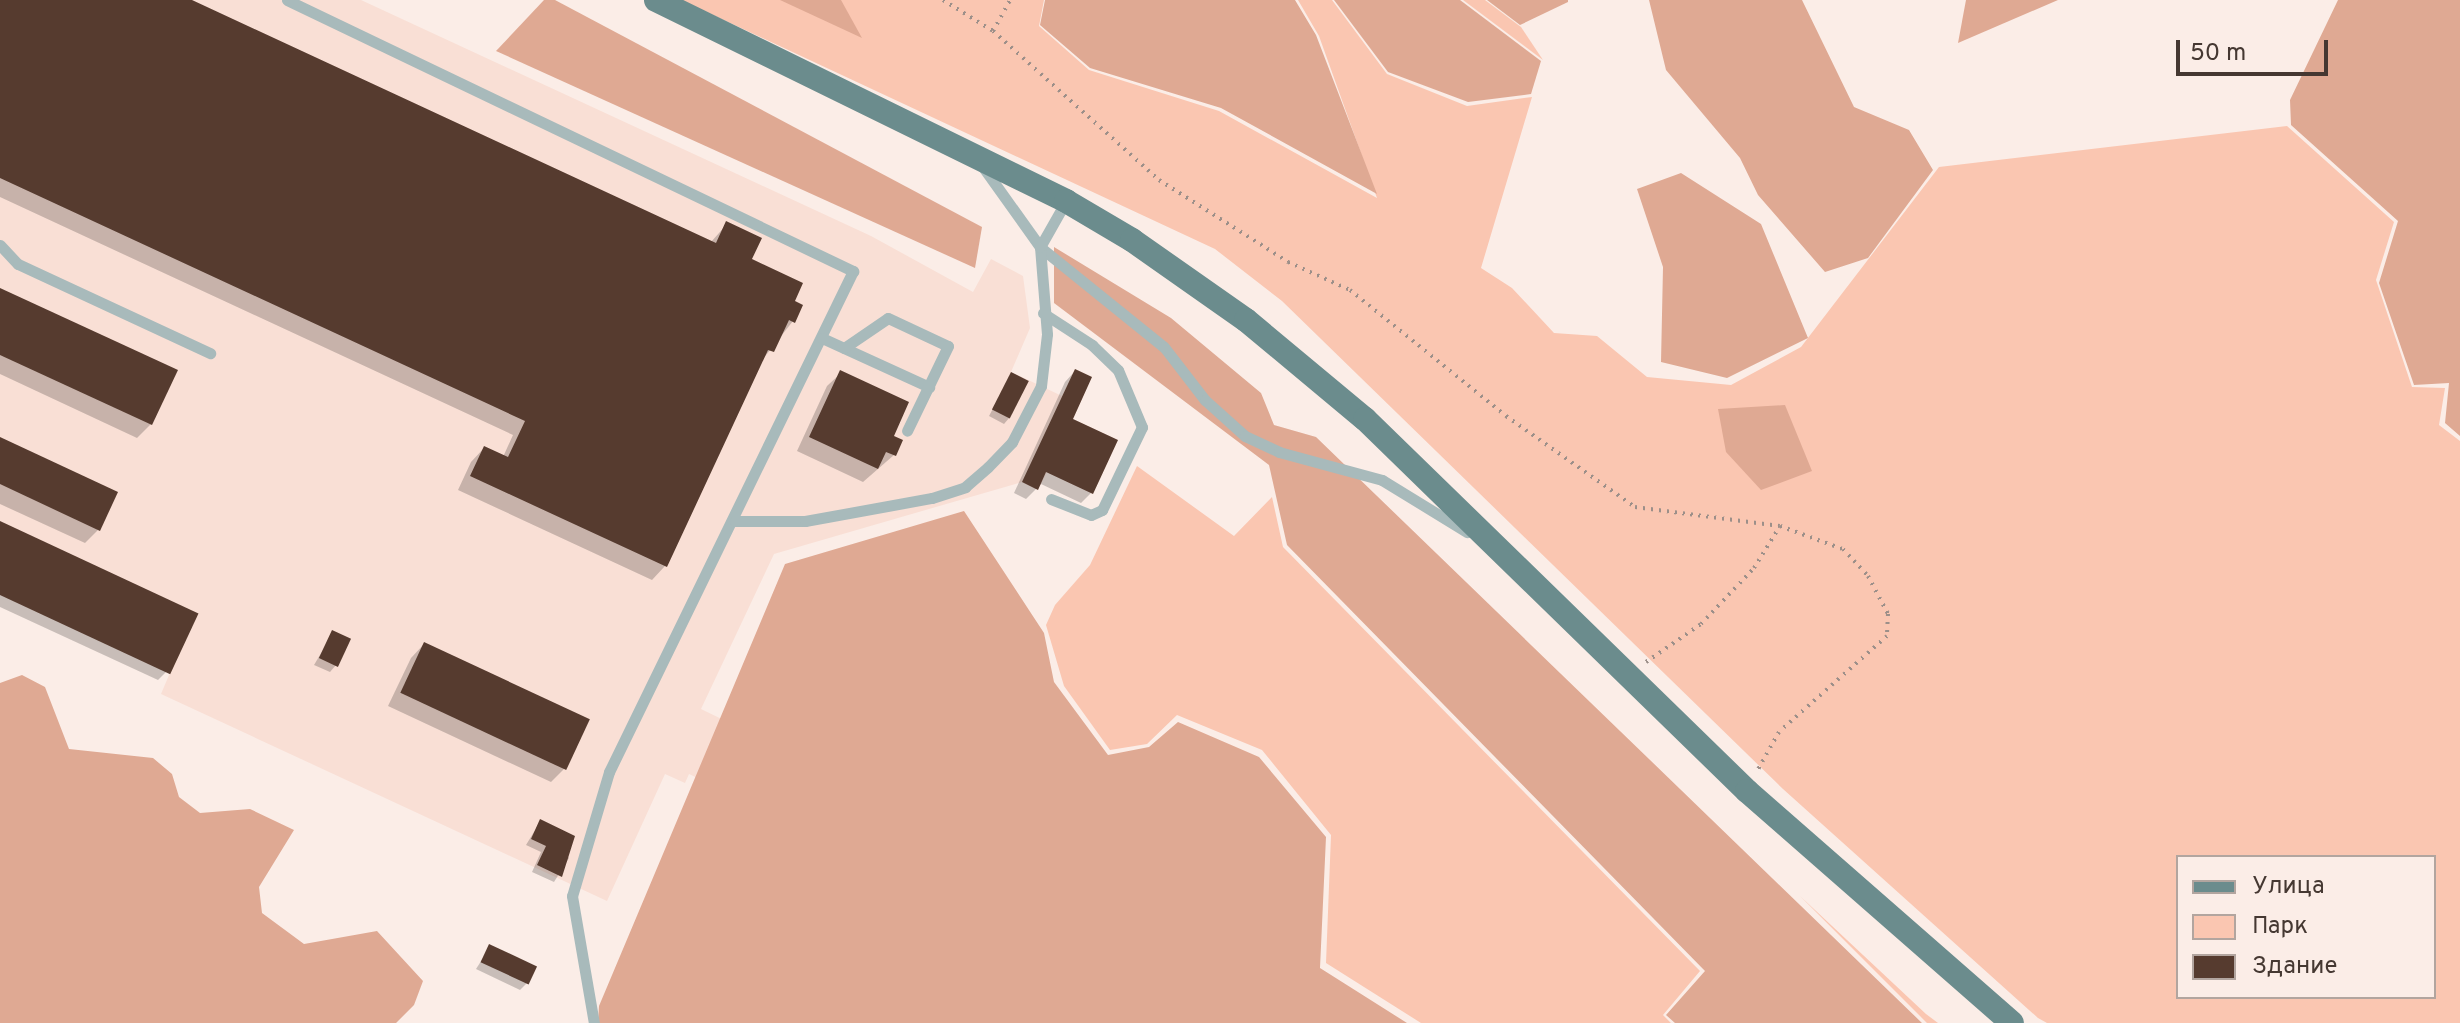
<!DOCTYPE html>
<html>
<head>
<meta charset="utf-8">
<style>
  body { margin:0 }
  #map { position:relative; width:2460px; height:1023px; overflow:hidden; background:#fbede7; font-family:Overpass,sans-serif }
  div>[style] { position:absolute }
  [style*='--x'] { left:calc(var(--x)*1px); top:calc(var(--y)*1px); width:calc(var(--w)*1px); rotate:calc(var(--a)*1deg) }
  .built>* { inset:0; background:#f9dfd5 }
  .green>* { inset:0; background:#fac6b1 }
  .forest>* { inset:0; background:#dfa993 }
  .shadow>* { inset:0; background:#0003 }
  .building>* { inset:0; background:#563b2f; transform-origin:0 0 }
  .path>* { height:4px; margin-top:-2px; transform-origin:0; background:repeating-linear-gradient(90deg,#9c8f89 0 2px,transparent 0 8px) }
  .lane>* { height:11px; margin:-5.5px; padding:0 5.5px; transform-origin:5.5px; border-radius:5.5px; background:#a8babb }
  .primary>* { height:24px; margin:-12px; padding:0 12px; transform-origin:12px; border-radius:12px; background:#6b8c8d }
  span { translate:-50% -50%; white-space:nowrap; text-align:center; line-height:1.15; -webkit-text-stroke:8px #fbede7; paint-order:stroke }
  .legend { position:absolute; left:2176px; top:855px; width:260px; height:144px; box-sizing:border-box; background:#fbede7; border:2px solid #b2a59f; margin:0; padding:10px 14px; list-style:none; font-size:24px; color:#453832 }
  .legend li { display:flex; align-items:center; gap:16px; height:40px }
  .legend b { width:40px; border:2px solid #b2a59f }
  .scale { position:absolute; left:2176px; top:40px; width:152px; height:36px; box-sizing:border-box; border:4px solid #453832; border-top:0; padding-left:10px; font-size:24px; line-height:28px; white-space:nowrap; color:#453832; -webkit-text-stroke:6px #fbede7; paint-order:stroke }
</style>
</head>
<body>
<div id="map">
  <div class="built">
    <div style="clip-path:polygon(0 0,361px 0,871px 236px,973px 292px,991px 259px,1023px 276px,1030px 328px,1011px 372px,1062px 396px,1075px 369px,1092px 377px,1073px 419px,1118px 440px,1093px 494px,1047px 472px,1038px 490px,1022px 482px,774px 554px,701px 709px,736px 726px,708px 783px,689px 774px,685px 783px,665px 774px,607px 901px,161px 694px,172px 668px,0 588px)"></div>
  </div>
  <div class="green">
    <div style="clip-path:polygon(evenodd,681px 0,1044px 0,1039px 26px,1089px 70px,1219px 111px,1377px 198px,1319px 36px,1298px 0,1332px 0,1387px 74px,1467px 106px,1532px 97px,1481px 268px,1512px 288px,1554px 333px,1597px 336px,1647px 377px,1731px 385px,1801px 347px,1939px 167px,2287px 126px,2394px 222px,2376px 280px,2412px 387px,2445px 388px,2439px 425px,2460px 441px,2460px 1023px,2047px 1023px,2038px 1018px,1783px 789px,1282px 301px,1215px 249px,681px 0,2178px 857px,2434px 857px,2434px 997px,2178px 997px,2178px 857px)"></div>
    <div style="clip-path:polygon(1463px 0,1485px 0,1521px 27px,1543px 60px)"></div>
    <div style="clip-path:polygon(1137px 466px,1234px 536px,1272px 497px,1283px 547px,1700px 971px,1663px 1015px,1671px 1023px,1421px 1023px,1326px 963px,1331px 835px,1262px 750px,1177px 715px,1147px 744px,1110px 750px,1064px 686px,1046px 625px,1055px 605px,1090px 565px)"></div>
    <div style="clip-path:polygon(1800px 896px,1926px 1014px,1938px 1023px,1927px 1023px)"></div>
  </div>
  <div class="forest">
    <div style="clip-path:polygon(544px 0,555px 0,982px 227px,975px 268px,496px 51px)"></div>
    <div style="clip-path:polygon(780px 0,841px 0,862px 38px)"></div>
    <div style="clip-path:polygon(1045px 0,1295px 0,1316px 35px,1377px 194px,1221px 108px,1090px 68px,1040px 25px)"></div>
    <div style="clip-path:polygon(1334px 0,1460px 0,1541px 61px,1531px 94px,1468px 102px,1388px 72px)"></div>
    <div style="clip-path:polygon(1487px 0,1568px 0,1568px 2px,1520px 25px)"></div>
    <div style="clip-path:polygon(1649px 0,1802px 0,1854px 107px,1909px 130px,1933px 170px,1868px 258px,1825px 272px,1758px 195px,1740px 158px,1666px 70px)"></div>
    <div style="clip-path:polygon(1966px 0,2058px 0,1958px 43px)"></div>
    <div style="clip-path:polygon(2338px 0,2460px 0,2460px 436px,2445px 423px,2449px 383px,2414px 385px,2379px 283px,2398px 221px,2291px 125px,2290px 100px)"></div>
    <div style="clip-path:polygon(1681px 173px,1761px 224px,1808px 338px,1727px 378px,1661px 362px,1663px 267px,1637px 189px)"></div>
    <div style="clip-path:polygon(1054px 247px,1171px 318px,1261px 393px,1274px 425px,1316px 437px,1922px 1023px,1675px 1023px,1666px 1015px,1705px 971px,1287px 545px,1269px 465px,1054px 303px)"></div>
    <div style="clip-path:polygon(1785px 405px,1812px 471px,1761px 490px,1726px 452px,1718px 409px)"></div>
    <div style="clip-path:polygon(964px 511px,1044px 633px,1054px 682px,1108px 755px,1149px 747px,1178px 722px,1259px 757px,1326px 837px,1320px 968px,1407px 1023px,598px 1023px,599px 1006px,785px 564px)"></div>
    <div style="clip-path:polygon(22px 675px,45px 687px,69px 749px,153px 758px,172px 774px,179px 797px,200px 813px,250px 809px,294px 830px,259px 887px,262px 913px,304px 944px,377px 931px,423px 981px,414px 1005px,396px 1023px,0 1023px,0 683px)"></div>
  </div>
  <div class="shadow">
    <div style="clip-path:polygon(0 0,188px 0,711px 242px,727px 224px,749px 260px,792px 302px,793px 321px,759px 364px,665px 566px,652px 580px,458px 490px,471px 462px,484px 448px,503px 457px,513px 435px,0 197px)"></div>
    <div style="clip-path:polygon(0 290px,151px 424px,137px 438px,0 374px)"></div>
    <div style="clip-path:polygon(1075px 371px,1070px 420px,1091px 493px,1081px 503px,1041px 484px,1026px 499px,1014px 493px,1065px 382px)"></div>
    <div style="clip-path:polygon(841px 373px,891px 437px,894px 455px,863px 482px,797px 451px,827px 386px)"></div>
    <div style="clip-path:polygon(1011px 375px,1010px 417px,1004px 424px,989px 416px)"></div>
    <div style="clip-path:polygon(0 439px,98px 530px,85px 543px,0 504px)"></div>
    <div style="clip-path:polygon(0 523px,171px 667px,158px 680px,0 607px)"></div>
    <div style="clip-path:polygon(333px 633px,336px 665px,330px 672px,314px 665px)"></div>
    <div style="clip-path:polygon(424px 644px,565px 768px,551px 782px,388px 706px,411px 658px)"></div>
    <div style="clip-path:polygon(540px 822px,569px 858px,554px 882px,532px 872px,541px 852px,526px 845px)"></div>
    <div style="clip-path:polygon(490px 947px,527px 983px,520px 990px,476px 969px)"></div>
  </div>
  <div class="building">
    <div style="clip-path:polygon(0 0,192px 0,716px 243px,726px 221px,762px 238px,752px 259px,803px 283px,795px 301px,803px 305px,795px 323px,789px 320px,774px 352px,768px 350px,667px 567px,470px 476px,484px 446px,508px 457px,525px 421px,0 178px)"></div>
    <div style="clip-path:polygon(0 288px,178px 370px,152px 425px,0 355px)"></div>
    <div style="clip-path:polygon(1075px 369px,1092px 377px,1073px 419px,1118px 440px,1093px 494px,1046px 472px,1038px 490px,1022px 482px)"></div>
    <div style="clip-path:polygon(840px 370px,909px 402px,894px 436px,903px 440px,896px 456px,886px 452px,878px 469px,809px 437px)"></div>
    <div style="left:1011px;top:372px;width:20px;height:42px;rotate:27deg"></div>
    <div style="clip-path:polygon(0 437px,118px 492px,100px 531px,0 484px)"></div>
    <div style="left:0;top:521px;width:219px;height:67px;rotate:25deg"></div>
    <div style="left:332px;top:630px;width:21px;height:31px;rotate:25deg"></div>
    <div style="left:424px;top:642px;width:183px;height:56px;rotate:25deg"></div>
    <div style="clip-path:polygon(540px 819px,575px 836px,562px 877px,537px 865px,546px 846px,531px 839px)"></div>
    <div style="left:489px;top:944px;width:53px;height:20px;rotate:25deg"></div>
  </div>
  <div class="path">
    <div style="--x:943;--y:0;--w:59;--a:31.8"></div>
    <div style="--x:993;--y:31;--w:223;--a:41.9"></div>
    <div style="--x:1159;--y:180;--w:153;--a:32.4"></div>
    <div style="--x:1288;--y:262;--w:68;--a:24.3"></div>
    <div style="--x:1350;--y:290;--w:201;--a:38.9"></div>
    <div style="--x:1506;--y:416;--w:158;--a:35.2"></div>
    <div style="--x:1635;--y:507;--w:146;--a:7.5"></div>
    <div style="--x:1780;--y:526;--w:67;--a:20.1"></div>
    <div style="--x:1843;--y:549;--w:37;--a:47"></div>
    <div style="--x:1868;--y:576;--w:43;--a:62.2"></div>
    <div style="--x:1888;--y:614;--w:22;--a:93"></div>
    <div style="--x:1887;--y:636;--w:144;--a:138.4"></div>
    <div style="--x:1779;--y:732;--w:47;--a:119.3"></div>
    <div style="--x:993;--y:31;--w:35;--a:-61"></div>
    <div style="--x:1646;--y:662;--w:67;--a:-34.6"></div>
    <div style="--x:1701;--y:624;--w:77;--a:-46.6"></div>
    <div style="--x:1754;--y:568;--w:49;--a:-58.2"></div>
  </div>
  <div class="lane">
    <div style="--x:287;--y:0;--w:628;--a:25.59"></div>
    <div style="--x:853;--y:271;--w:557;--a:115.97"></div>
    <div style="--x:609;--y:772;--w:129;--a:106.6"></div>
    <div style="--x:572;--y:896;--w:129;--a:80.2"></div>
    <div style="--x:983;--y:167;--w:98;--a:54.5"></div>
    <div style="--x:1040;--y:247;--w:159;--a:38.9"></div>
    <div style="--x:1164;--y:347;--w:67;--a:52.3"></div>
    <div style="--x:1205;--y:400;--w:54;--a:42"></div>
    <div style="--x:1245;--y:436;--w:38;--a:25"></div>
    <div style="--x:1279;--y:452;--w:107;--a:15.2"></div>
    <div style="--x:1382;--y:480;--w:100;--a:31.5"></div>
    <div style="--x:0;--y:245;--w:26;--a:47"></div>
    <div style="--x:18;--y:264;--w:212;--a:24.9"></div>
    <div style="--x:1043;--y:313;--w:59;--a:33.1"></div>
    <div style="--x:1092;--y:345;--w:36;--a:44"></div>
    <div style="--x:1118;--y:370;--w:62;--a:67.2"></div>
    <div style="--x:1142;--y:427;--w:92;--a:115.7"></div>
    <div style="--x:1102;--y:510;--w:12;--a:156"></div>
    <div style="--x:1091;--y:515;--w:43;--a:-158.2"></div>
    <div style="--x:822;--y:338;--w:118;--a:24.6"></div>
    <div style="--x:844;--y:348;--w:53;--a:-34.3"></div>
    <div style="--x:888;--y:318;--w:66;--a:25"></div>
    <div style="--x:948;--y:346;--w:94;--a:115.8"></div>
    <div style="--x:735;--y:521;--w:70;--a:0"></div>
    <div style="--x:805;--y:521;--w:129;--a:-10.3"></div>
    <div style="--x:932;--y:498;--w:35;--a:-18"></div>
    <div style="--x:965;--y:487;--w:30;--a:-41"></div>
    <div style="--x:988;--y:467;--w:35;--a:-46"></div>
    <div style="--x:1012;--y:442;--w:63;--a:-62.6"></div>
    <div style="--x:1041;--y:386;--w:52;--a:-83.4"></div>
    <div style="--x:1047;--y:334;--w:87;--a:-94.6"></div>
    <div style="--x:1040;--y:247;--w:53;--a:-60.5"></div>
  </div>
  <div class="primary">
    <div style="--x:656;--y:0;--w:457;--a:26.1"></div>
    <div style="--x:1066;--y:201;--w:77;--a:30.6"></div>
    <div style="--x:1132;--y:240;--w:139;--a:35.1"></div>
    <div style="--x:1246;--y:320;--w:155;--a:39.8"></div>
    <div style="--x:1365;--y:419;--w:533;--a:44.24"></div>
    <div style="--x:1747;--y:791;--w:352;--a:41.2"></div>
  </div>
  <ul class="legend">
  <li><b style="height:10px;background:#6b8c8d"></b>Улица</li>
  <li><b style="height:22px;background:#fac6b1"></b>Парк</li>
  <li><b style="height:22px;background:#563b2f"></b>Здание</li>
  </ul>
  <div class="scale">50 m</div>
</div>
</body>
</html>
